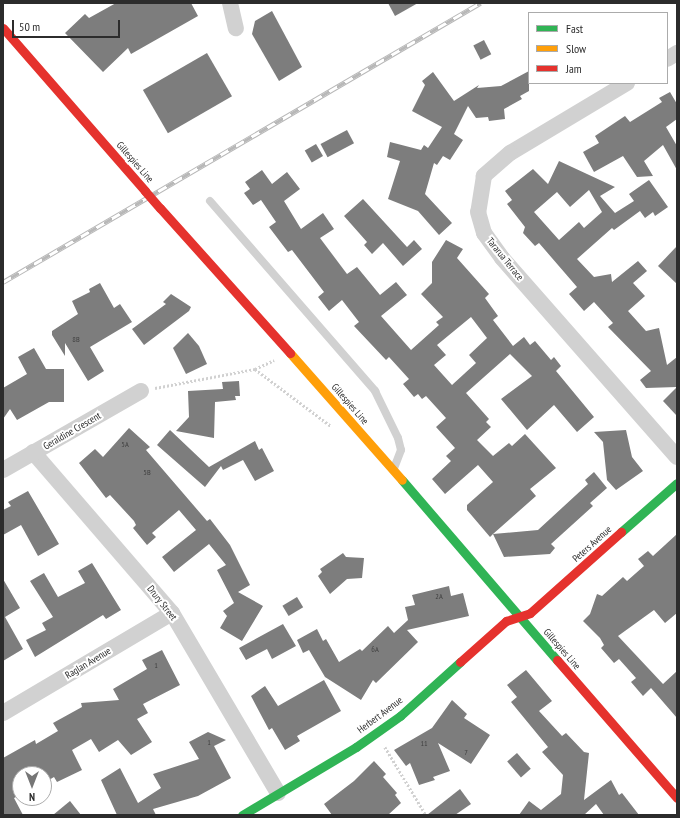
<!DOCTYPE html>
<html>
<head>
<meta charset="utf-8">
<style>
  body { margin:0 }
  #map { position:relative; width:680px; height:818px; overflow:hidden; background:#fff; font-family:"PT Sans Narrow",sans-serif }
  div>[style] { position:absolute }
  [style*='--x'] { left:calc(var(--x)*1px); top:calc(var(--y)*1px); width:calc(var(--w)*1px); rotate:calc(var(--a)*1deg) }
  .building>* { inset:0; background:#7d7d7d; transform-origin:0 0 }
  .path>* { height:2.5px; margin-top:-1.25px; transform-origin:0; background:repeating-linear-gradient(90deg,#d1d1d1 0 2px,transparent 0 4px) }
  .lane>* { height:8px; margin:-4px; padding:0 4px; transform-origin:4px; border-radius:4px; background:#d1d1d1 }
  .street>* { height:16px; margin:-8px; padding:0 8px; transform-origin:8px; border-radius:8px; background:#d1d1d1 }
  .fast>* { height:9px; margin:-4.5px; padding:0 4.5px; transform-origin:4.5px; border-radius:4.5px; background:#30b455 }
  .slow>* { height:9px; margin:-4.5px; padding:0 4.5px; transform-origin:4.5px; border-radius:4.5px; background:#ff9f0a }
  .jam>* { height:9px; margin:-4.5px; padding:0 4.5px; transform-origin:4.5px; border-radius:4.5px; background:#e5322d }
  .rail>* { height:4.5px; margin-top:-2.25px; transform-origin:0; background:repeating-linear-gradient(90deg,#fff 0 9px,#b8b8b8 0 18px); box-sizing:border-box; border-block:1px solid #b8b8b8 }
  .jam-bridge>* { height:9px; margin:-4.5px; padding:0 4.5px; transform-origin:4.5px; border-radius:4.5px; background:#e5322d }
  span { translate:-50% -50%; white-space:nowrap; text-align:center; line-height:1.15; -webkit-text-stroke:4px #fff; paint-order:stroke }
  .number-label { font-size:8px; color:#404040 }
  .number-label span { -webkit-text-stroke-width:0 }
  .street-label { font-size:10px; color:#2c2c2c }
  .frame { position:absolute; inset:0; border:4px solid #2c2c2c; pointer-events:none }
  .legend { position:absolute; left:528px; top:12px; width:140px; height:72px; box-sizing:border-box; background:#fff; border:1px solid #ababab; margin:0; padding:5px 7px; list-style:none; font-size:12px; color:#2c2c2c }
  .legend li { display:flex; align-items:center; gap:8px; height:20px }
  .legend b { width:20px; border:1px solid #ababab }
  .north { position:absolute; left:12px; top:766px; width:40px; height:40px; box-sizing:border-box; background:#fff; border:1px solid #ababab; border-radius:50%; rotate:180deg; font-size:11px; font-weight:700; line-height:16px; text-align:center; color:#2c2c2c }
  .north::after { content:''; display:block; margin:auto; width:14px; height:18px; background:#767676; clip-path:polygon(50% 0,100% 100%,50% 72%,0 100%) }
  .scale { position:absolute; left:12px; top:20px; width:108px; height:18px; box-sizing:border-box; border:2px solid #2c2c2c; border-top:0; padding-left:5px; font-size:12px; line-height:14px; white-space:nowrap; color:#2c2c2c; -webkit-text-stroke:3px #fff; paint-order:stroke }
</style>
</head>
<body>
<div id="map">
  <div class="building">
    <div style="clip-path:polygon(116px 3px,191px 3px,198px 16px,131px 54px,128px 48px,103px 72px,65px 33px,85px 14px,89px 18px)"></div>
    <div style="clip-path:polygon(388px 3px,418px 3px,395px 16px)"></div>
    <div style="clip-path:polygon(272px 11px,302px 67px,279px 81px,252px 34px,255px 21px)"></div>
    <div style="left:484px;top:40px;width:16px;height:12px;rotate:63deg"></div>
    <div style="left:207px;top:53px;width:50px;height:74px;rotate:60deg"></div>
    <div style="clip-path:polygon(529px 71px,529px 91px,520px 96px,522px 99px,504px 109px,505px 119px,489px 121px,488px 117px,476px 118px,468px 106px,454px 134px,463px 140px,450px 160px,443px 156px,437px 165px,434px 163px,425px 194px,452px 223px,439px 235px,418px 211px,388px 199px,400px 161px,387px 157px,390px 142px,421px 150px,424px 145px,428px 148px,442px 127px,412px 111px,425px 85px,422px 81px,433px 72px,454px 101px,479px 85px,477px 88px,501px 86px)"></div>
    <div style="clip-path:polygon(670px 92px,677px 104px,677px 119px,666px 127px,677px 146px,677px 170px,663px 145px,644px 161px,653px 176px,637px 177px,623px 156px,594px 172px,583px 152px,599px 143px,595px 136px,625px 116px,630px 122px,662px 102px,659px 98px)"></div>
    <div style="left:347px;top:130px;width:15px;height:30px;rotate:62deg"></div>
    <div style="left:316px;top:144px;width:14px;height:13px;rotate:60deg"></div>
    <div style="clip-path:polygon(evenodd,559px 161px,615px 187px,600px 196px,615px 213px,634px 201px,629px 194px,649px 180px,668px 207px,655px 216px,653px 212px,645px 218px,640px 211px,614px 230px,612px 228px,577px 259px,594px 277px,611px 274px,612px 282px,638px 261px,647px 271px,633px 283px,645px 296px,628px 311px,646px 331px,659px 328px,667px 365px,677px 357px,677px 387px,646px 388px,640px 380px,651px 371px,608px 327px,613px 323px,594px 302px,584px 311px,569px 294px,577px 287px,539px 243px,535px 246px,523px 233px,525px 227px,507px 204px,512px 200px,505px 191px,533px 169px,548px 184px,559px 161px,589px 190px,602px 212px,584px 228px,579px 222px,559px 240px,534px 212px,557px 192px,570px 207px,589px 190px)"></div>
    <div style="clip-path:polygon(evenodd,262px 170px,272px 184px,287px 172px,300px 189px,284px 201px,301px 229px,323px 213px,334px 229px,320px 238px,347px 274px,357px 267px,380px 295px,396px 282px,407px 295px,381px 316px,411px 350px,439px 325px,436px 322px,443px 317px,421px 294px,432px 283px,432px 262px,446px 240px,463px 249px,457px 258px,489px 294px,485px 298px,498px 316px,493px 320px,513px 346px,524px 337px,530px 345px,535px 341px,551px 360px,554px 357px,561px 366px,556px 371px,594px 417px,577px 432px,554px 405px,527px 430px,501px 399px,532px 376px,510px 354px,466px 393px,489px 419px,486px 422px,491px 427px,477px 440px,493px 456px,509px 443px,512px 446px,525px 434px,556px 468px,530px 489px,536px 496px,493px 534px,538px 530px,588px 484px,585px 480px,594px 472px,607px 488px,590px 503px,593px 506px,551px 544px,555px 548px,550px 554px,504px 557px,493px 534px,490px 537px,467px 510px,467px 505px,493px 482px,478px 465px,445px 494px,432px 479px,451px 461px,446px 456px,455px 448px,436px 427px,446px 418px,426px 396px,422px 399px,418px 394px,414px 397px,403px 384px,409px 379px,389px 357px,386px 360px,354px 326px,359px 322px,342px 300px,329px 311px,318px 297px,324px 292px,292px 250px,288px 252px,269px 227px,276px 222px,261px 200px,253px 205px,244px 193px,250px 189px,245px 182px,262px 170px,471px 317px,487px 338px,469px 355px,476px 363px,452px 385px,434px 365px,446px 355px,437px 345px,471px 317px)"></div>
    <div style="clip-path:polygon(363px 199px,407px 247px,414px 240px,422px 249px,403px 266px,383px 243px,372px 254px,364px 245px,367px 242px,344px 216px)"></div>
    <div style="clip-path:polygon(677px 246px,677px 284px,658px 266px)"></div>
    <div style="clip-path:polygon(100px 283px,114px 308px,120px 304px,132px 322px,90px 347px,104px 371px,88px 381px,65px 343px,65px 356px,52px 335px,52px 331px,78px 314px,72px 301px,90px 292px,89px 289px)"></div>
    <div style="clip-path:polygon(171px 294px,191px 307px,189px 311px,144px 345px,132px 329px,166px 304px,163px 302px)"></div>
    <div style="clip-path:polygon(188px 333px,199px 346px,207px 364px,186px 374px,173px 348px)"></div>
    <div style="clip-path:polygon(34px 348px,46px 369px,64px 369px,64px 402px,49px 402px,17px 420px,10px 409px,3px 419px,3px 388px,27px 374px,18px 357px)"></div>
    <div style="clip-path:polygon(239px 381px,240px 396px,235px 396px,236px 400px,215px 402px,214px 438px,176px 431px,189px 417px,188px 391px,223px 389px,222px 382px)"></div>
    <div style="clip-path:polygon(677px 387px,677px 416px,663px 401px)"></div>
    <div style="clip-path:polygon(129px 428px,150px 447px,146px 450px,207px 521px,210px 519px,230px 545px,250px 585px,238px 592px,263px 606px,242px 641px,220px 628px,227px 616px,223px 611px,234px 603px,217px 570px,226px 565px,209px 544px,174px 572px,162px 557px,196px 530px,179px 510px,152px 533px,156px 537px,147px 545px,133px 528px,136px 525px,134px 521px,110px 495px,106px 498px,79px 463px,95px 449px,103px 457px)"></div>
    <div style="clip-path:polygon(170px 430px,209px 467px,255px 441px,259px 450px,262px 448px,274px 471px,255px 481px,243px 460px,223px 470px,221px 466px,205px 487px,157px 445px)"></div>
    <div style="clip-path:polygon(626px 430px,632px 457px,643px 471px,616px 490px,607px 480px,603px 442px,594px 432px)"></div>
    <div style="clip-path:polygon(28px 491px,59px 544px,38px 556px,21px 525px,3px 535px,3px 510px,11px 506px,8px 502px)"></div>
    <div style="clip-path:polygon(677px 534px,677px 613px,665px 623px,654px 610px,618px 636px,663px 684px,677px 671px,677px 718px,651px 688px,643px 696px,631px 682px,636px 678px,619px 659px,614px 663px,601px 648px,604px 645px,600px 638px,583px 621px,590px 614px,597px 594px,602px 596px,623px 577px,627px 581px,644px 566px,638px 559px,648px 551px,653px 556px)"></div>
    <div style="clip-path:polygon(343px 553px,346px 557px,364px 558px,362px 578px,347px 579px,330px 594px,318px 576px,322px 572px,320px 569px)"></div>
    <div style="clip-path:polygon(92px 563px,121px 610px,106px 619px,103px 615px,35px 657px,26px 640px,46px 630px,42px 623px,53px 617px,30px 581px,44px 573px,58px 597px,85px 583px,78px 571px)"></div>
    <div style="clip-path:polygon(3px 579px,20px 608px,5px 617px,23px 649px,3px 661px)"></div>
    <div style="clip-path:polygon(449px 586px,451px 596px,463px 593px,469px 616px,407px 630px,418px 642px,376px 683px,373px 680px,361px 700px,325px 677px,309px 650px,303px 653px,297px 640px,317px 629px,323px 641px,326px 639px,339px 662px,360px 649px,362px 651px,388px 626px,394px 633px,408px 620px,405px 607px,415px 605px,412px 595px)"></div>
    <div style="left:297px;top:597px;width:12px;height:17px;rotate:59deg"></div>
    <div style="clip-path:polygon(283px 624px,296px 646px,272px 659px,267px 649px,246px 660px,239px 648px)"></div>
    <div style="clip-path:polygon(162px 650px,180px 685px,143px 704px,148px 713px,137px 719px,152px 742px,131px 755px,118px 740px,99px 752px,91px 739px,72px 750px,82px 770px,57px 782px,54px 777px,44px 783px,44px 774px,20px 774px,20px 795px,14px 798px,23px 815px,3px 815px,3px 758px,35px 740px,36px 744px,58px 731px,53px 723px,82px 707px,81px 703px,119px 700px,113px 689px,147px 669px,142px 660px)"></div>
    <div style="clip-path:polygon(526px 670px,552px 701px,539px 711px,562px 736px,566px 733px,584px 752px,589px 753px,584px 800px,611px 780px,619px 795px,622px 793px,639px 815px,604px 815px,596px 804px,584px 815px,519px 815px,529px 801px,541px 810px,561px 794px,563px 775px,542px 752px,548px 747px,511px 702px,517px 697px,507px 685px)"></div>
    <div style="clip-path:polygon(324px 680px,341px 711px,297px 736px,300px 741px,285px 750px,272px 728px,269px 730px,251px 696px,265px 686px,278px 706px)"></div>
    <div style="clip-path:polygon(452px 700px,467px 714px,464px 718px,490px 735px,471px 764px,438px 743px,450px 771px,433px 777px,435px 780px,419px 785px,410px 763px,406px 766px,394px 750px,432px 728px)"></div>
    <div style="clip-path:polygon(208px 732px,226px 740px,214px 746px,231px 778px,198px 796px,153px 809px,156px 815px,117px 815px,101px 780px,120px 768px,138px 803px,161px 788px,153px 774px,199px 759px,189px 742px)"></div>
    <div style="left:517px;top:753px;width:21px;height:13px;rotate:49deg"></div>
    <div style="clip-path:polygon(374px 761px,386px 774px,383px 777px,397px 793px,395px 795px,401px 803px,388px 815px,332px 815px,324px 804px,354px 781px)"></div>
    <div style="clip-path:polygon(460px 789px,471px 804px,455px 815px,427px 815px)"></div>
    <div style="clip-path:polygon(70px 801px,81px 815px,53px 815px)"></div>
  </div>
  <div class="path">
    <div style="--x:255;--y:369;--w:21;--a:-25"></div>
    <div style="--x:155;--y:388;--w:102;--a:-10.8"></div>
    <div style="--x:255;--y:369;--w:95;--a:36.9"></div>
    <div style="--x:385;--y:747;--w:79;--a:58.9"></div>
  </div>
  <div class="lane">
    <div style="--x:210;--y:201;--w:252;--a:49"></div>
    <div style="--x:375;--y:391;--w:52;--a:63.9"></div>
    <div style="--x:398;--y:438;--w:12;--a:76"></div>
    <div style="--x:401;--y:450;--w:19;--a:111"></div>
  </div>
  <div class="street">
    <div style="--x:230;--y:3;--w:26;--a:77"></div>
    <div style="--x:667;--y:59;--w:12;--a:-31"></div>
    <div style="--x:627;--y:83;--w:136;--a:149.1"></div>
    <div style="--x:510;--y:153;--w:35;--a:139"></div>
    <div style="--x:484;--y:176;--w:36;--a:99"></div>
    <div style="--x:478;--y:212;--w:22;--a:74"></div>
    <div style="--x:484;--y:233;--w:31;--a:54"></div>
    <div style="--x:502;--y:258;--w:265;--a:48.7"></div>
    <div style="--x:33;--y:452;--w:213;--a:49.2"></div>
    <div style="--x:172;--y:613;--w:209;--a:59.5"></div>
    <div style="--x:3;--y:470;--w:159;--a:-29.8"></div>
    <div style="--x:3;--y:713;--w:196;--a:-30.6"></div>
  </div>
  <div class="fast">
    <div style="--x:402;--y:480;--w:238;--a:49.3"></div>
    <div style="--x:621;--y:532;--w:74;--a:-41.2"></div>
    <div style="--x:242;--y:815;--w:133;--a:-30.8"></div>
    <div style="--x:356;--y:747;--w:54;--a:-35.2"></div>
    <div style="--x:400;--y:716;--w:81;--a:-42"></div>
  </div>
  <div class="slow">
    <div style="--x:290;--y:353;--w:169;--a:48.6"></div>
  </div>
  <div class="jam">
    <div style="--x:3;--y:28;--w:216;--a:48.9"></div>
    <div style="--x:160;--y:208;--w:195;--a:48.1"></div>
    <div style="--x:557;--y:660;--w:183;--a:49"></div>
    <div style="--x:460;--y:662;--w:62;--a:-41.7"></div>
    <div style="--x:506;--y:621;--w:25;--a:-18"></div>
    <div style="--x:530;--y:613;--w:122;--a:-41.7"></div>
  </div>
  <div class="rail">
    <div style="--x:3;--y:282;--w:553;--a:-30.32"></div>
  </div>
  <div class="jam-bridge">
    <div style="--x:145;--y:191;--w:23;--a:49"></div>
  </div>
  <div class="number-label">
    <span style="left:76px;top:340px">8B</span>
    <span style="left:125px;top:445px">5A</span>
    <span style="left:147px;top:473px">5B</span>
    <span style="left:439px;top:597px">2A</span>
    <span style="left:375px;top:650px">6A</span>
    <span style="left:156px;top:666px">1</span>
    <span style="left:209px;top:743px">1</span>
    <span style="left:424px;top:744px">11</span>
    <span style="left:466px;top:753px">7</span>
  </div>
  <div class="street-label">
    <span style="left:135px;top:162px;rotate:49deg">Gillespies Line</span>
    <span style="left:505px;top:259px;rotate:51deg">Tararua Terrace</span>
    <span style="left:350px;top:404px;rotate:49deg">Gillespies Line</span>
    <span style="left:72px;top:431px;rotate:-30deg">Geraldine Crescent</span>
    <span style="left:592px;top:544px;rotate:-42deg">Peters Avenue</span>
    <span style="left:162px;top:603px;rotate:52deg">Drury Street</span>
    <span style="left:562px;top:649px;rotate:49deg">Gillespies Line</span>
    <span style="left:88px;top:663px;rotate:-31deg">Raglan Avenue</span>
    <span style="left:380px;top:715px;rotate:-37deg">Herbert Avenue</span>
  </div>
  <div class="frame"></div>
  <ul class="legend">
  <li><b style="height:5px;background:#30b455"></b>Fast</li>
  <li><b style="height:5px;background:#ff9f0a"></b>Slow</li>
  <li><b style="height:5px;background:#e5322d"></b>Jam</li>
  </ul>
  <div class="north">N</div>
  <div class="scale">50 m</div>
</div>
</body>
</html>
